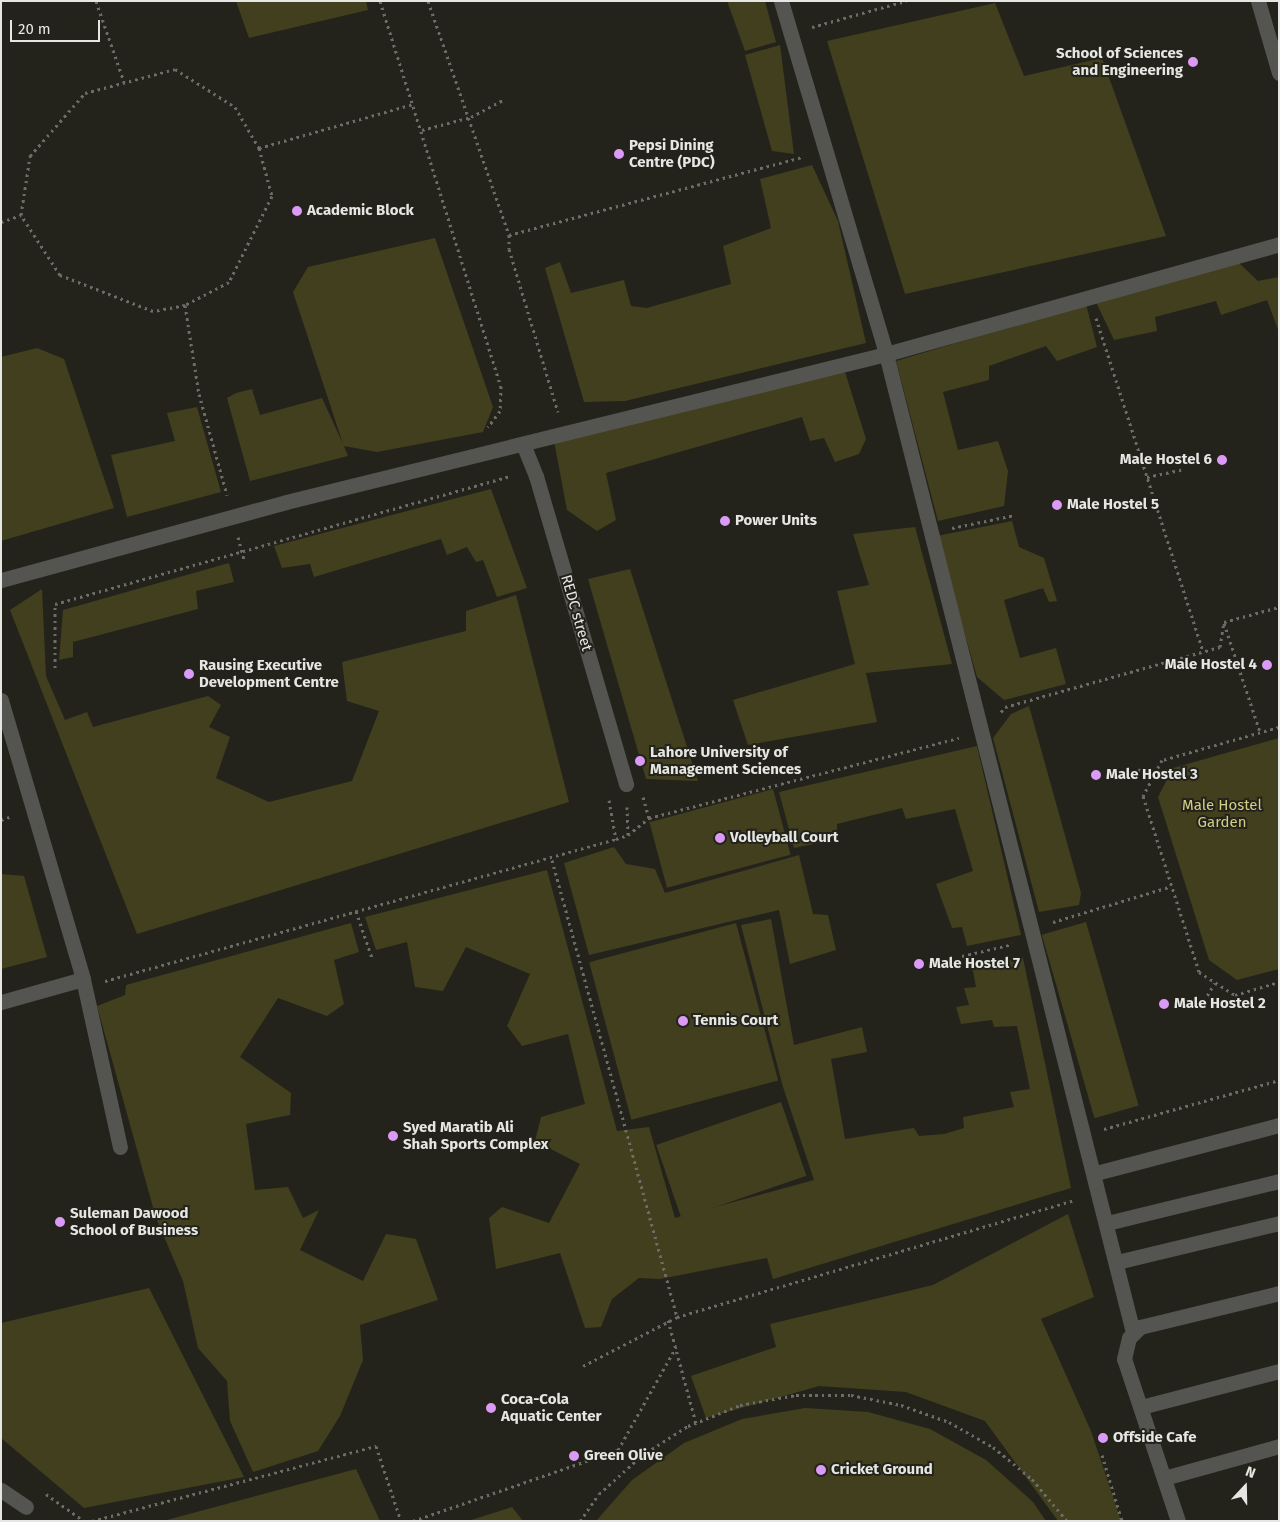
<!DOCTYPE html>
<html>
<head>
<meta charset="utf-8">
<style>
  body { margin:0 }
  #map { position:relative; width:1280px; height:1522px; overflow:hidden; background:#23231c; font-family:"Fira Sans",sans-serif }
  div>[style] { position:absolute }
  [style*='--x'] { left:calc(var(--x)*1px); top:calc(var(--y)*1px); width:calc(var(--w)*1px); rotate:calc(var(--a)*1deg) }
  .green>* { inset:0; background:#413f1d; transform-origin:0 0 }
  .path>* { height:3px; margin-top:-1.5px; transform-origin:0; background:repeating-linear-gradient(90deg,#6d6d67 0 2.5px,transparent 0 6.5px) }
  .minor>* { height:15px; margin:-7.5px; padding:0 7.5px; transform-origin:7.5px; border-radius:7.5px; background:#545451 }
  .dots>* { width:14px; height:14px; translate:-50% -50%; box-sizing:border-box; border:2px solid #23231c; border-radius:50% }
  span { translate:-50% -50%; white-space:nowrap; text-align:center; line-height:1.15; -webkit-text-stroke:4px #23231c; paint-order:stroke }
  .poi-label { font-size:15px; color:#e6e6e2; font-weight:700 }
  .right { translate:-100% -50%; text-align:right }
  .left { translate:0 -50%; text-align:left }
  .street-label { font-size:15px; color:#e6e6e2 }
  .park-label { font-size:15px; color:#d2ce82 }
  .frame { position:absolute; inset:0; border:2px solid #e6e6e2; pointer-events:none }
  .north { position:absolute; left:1220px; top:1462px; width:50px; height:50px; -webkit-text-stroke:4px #23231c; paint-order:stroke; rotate:21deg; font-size:14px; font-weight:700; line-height:20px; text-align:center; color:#e6e6e2 }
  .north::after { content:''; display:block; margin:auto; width:18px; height:22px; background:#e6e6e2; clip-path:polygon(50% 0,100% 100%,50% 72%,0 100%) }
  .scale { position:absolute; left:10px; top:20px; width:90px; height:22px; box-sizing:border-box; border:2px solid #e6e6e2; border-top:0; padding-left:6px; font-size:15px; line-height:18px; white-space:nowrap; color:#e6e6e2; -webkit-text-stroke:4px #23231c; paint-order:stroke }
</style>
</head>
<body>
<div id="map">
  <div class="green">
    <div style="clip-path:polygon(236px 1px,366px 1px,368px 10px,249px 38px)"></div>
    <div style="clip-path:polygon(727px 1px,765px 1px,776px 42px,745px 51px)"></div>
    <div style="clip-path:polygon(995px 3px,1024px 76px,1102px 58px,1166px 236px,905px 294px,827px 41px)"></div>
    <div style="clip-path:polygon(780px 45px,794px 154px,772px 151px,745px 55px)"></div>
    <div style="clip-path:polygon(812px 165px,838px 221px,866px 343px,625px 401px,584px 402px,545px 268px,560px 262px,571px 293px,624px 280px,631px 306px,647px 308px,731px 284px,723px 246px,771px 228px,760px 179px)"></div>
    <div style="clip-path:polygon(435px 238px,493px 407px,483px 432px,377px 452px,344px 446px,348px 456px,250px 481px,227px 398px,236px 393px,252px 389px,260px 415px,322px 398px,343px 444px,293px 292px,308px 267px)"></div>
    <div style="clip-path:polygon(1238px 262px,1258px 281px,1279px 277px,1279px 332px,1267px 300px,1221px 315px,1216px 301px,1155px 317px,1157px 331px,1114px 340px,1096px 302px)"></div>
    <div style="clip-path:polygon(1086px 304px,1097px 347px,1057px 361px,1046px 346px,989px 366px,989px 380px,943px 392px,958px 450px,998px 441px,1008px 471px,1004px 506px,938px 521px,896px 361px)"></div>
    <div style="clip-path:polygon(37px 348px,64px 359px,114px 508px,1px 541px,1px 357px)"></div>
    <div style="clip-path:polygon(845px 372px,866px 439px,859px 454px,835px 462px,824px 438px,810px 441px,802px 417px,606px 473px,616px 520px,597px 531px,567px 510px,554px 441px)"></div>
    <div style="clip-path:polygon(197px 407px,221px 492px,127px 517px,111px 455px,175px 441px,167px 413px)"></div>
    <div style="clip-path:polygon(491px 489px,527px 588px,497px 597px,483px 560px,476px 562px,467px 547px,447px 555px,441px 539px,314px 577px,310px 564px,282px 568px,274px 546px)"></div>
    <div style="clip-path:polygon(1012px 521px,1019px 547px,1044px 558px,1057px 601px,1049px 602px,1043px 588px,1004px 600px,1020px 658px,1056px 648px,1066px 684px,1004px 700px,977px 677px,937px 536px)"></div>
    <div style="clip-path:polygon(915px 527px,952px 664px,866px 673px,877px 722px,748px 745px,733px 700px,855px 664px,837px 591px,869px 585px,853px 534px)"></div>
    <div style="clip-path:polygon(229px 563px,234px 582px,196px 591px,198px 609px,73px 642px,73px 657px,59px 660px,63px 610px)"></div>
    <div style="clip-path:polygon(630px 569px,698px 781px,646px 779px,588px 579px)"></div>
    <div style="clip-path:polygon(42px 589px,46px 676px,65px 720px,87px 712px,93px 727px,208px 696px,221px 705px,209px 727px,230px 737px,216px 778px,269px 802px,352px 781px,379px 711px,347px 701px,342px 662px,466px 631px,466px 611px,516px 595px,569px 802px,137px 934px,10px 610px)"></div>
    <div style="clip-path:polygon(1029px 706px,1081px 893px,1079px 905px,1039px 912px,993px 738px,1011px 714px)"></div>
    <div style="clip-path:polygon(1279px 738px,1279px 969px,1237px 980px,1209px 960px,1158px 797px,1173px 768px)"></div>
    <div style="clip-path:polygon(977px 746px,1021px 935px,967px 946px,962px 927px,952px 928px,936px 884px,973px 871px,955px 809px,906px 819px,902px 808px,837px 824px,837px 839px,794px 848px,779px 792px)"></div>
    <div style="left:773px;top:789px;width:68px;height:128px;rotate:75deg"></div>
    <div style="clip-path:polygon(614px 847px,626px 864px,655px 869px,665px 893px,799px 855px,813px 914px,828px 915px,836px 950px,790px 964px,779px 910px,589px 955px,564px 863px)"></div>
    <div style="clip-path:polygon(547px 870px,617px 1131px,649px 1127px,675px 1218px,814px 1180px,783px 1087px,741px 925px,771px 919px,794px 1045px,862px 1027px,867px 1052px,831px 1059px,845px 1139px,914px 1128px,919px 1136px,944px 1134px,964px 1128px,963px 1117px,1014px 1107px,1010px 1092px,1030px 1089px,1017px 1026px,994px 1027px,992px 1020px,961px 1024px,956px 1007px,969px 1005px,964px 988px,976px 987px,972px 966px,1023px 958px,1071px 1188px,773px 1279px,767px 1258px,660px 1279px,639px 1278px,612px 1299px,601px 1327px,585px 1328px,560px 1253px,496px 1269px,489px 1218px,502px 1207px,549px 1223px,580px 1164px,535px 1141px,541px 1117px,585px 1104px,568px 1034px,522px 1046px,507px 1026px,530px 974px,466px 947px,443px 991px,415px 987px,407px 942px,376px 950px,365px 917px)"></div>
    <div style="clip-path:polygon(1px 874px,24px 876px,47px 957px,1px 969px)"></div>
    <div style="left:1086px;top:922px;width:191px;height:46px;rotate:74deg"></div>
    <div style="clip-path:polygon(351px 923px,359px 952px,334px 960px,344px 1004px,327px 1016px,278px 998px,240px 1057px,291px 1093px,290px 1115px,246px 1124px,255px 1190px,288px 1187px,303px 1218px,319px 1210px,300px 1250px,363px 1281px,386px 1234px,416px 1239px,438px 1300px,360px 1325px,363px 1360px,340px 1416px,318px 1451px,253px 1472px,230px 1421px,227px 1381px,198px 1348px,183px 1281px,156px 1218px,97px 1006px,125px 995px,126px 985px)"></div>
    <div style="left:736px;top:923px;width:163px;height:152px;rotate:75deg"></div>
    <div style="left:781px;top:1102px;width:78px;height:132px;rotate:71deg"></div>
    <div style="clip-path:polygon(1068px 1214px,1094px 1297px,1041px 1319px,1091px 1431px,1121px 1521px,1058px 1521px,985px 1421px,906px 1392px,819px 1386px,706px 1418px,691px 1376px,776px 1347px,770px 1324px,933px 1285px)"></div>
    <div style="clip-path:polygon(149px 1288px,244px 1477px,84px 1508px,1px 1438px,1px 1323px)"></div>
    <div style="clip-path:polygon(805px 1408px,868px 1412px,930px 1429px,986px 1460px,1033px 1502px,1046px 1521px,596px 1521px,632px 1480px,684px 1443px,742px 1419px)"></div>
    <div style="clip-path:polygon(356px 1469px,380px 1521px,163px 1521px)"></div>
    <div style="clip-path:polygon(512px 1507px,523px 1521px,468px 1521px)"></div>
  </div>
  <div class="path">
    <div style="--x:96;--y:1;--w:86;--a:70.9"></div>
    <div style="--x:380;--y:1;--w:404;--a:72.6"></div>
    <div style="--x:501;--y:386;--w:25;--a:92"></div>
    <div style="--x:500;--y:411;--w:20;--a:127"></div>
    <div style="--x:428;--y:1;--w:248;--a:70.9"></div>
    <div style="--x:509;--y:235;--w:14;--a:90"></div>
    <div style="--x:509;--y:249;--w:170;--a:73.3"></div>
    <div style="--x:812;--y:27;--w:98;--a:-15.5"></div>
    <div style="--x:175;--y:69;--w:71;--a:32.3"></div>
    <div style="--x:235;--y:107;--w:48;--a:59.7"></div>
    <div style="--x:259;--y:148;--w:50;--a:74.8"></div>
    <div style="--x:272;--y:196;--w:96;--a:116.6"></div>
    <div style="--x:229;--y:282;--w:50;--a:152.4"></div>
    <div style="--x:185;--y:305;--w:33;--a:169"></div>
    <div style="--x:153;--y:311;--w:100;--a:-158.8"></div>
    <div style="--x:60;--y:275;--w:72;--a:-123"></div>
    <div style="--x:21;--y:215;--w:60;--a:-81.3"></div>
    <div style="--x:30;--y:156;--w:84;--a:-48.9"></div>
    <div style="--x:85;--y:93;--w:93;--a:-14.9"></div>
    <div style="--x:422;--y:130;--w:51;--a:-14.9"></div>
    <div style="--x:471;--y:117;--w:36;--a:-28"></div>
    <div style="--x:259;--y:148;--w:160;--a:-15.9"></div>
    <div style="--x:1;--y:222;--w:21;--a:-19"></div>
    <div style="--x:509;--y:235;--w:304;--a:-14.9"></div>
    <div style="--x:185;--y:305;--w:90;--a:81.1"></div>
    <div style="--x:199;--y:394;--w:105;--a:74.5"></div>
    <div style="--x:1096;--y:318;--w:351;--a:72.2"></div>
    <div style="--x:1147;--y:477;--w:35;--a:-12"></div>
    <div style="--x:952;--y:528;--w:64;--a:-11.7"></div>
    <div style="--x:238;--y:537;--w:23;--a:75"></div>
    <div style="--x:1224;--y:623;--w:115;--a:71.7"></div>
    <div style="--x:55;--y:668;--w:64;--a:-90"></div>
    <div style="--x:55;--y:604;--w:474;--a:-15.7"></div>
    <div style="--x:1001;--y:712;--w:6;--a:-51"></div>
    <div style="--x:1005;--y:707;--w:223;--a:-15.6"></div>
    <div style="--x:1220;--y:647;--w:25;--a:-81"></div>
    <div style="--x:1224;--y:622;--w:57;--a:-15.3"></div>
    <div style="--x:1279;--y:727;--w:122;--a:164.2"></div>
    <div style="--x:1162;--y:760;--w:41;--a:117.8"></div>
    <div style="--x:1143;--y:796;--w:185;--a:72.3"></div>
    <div style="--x:1199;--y:972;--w:43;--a:32.6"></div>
    <div style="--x:1235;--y:995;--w:46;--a:-16.5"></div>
    <div style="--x:1138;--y:769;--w:17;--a:31"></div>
    <div style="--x:643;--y:797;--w:22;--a:74"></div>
    <div style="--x:609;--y:800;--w:40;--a:80"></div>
    <div style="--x:1;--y:820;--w:12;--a:-20"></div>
    <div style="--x:628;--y:835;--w:27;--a:-39"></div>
    <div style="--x:649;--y:818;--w:320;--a:-14.5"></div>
    <div style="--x:552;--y:860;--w:474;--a:74.7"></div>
    <div style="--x:356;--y:911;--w:50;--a:71.2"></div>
    <div style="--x:1053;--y:922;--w:121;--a:-16.8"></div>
    <div style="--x:962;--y:956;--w:52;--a:-13.2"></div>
    <div style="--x:105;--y:981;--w:530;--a:-15.53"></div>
    <div style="--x:616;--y:839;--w:13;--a:-18"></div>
    <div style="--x:628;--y:835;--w:28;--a:-92"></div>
    <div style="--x:1204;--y:1001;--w:21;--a:-59"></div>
    <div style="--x:1104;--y:1129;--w:182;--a:-15.6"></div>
    <div style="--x:668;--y:1320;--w:107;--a:74.8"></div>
    <div style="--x:583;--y:1366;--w:106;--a:-27.5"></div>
    <div style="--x:677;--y:1317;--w:415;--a:-16.4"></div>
    <div style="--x:1102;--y:1455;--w:69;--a:73.1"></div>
    <div style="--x:46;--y:1494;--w:47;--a:35.4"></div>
    <div style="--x:92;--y:1521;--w:294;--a:-14.8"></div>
    <div style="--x:376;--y:1446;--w:79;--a:71.6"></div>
    <div style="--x:413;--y:1521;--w:217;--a:-19.1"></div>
    <div style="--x:618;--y:1450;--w:118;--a:-60.6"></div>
    <div style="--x:580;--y:1521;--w:33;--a:-55"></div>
    <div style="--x:599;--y:1494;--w:57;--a:-42.1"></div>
    <div style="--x:641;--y:1456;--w:56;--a:-32.6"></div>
    <div style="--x:688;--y:1426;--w:56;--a:-22"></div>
    <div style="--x:740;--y:1405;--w:57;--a:-10.1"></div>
    <div style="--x:796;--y:1395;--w:55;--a:0"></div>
    <div style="--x:851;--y:1395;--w:51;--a:11.3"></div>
    <div style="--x:901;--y:1405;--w:51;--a:19.5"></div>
    <div style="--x:949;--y:1422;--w:51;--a:29.6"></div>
    <div style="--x:993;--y:1447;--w:50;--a:39.4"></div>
    <div style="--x:1032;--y:1479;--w:55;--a:50.2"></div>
  </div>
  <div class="minor">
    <div style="--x:781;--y:1;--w:368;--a:73.4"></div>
    <div style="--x:886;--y:354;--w:1009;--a:75.83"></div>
    <div style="--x:1258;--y:1;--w:75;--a:73.7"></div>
    <div style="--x:523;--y:444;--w:35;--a:68"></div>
    <div style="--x:536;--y:476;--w:321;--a:73.7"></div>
    <div style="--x:1;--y:580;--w:295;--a:-15.3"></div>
    <div style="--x:286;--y:502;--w:618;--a:-13.86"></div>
    <div style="--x:886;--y:354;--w:408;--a:-15.6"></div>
    <div style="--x:1;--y:700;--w:291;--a:73.6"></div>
    <div style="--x:83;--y:979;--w:172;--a:77.6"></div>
    <div style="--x:1;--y:1002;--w:85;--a:-15.7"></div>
    <div style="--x:1096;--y:1173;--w:189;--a:-14.7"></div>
    <div style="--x:1107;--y:1223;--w:177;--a:-13.7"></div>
    <div style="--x:1117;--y:1262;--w:167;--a:-13.5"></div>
    <div style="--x:1141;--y:1407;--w:143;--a:-14.6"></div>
    <div style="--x:1164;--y:1478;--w:119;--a:-15.5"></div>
    <div style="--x:1;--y:1490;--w:30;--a:34"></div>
    <div style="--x:1178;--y:1521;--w:171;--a:-108.4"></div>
    <div style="--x:1124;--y:1359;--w:22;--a:-77"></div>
    <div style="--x:1129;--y:1338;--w:16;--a:-45"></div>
    <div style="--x:1140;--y:1327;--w:143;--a:-13.7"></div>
  </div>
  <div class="dots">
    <div style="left:1193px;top:62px;background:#da9af6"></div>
    <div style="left:619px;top:154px;background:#da9af6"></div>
    <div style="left:297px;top:211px;background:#da9af6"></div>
    <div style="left:1222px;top:460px;background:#da9af6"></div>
    <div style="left:1057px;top:505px;background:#da9af6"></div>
    <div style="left:725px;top:521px;background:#da9af6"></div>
    <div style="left:1267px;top:665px;background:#da9af6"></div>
    <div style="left:189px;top:674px;background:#da9af6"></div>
    <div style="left:640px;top:761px;background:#da9af6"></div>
    <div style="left:1096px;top:775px;background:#da9af6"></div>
    <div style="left:720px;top:838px;background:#da9af6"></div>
    <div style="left:919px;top:964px;background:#da9af6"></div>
    <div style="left:1164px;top:1004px;background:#da9af6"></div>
    <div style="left:683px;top:1021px;background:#da9af6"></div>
    <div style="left:393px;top:1136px;background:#da9af6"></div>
    <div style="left:60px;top:1222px;background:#da9af6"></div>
    <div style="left:491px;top:1408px;background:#da9af6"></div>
    <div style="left:1103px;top:1438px;background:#da9af6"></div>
    <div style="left:574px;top:1456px;background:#da9af6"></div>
    <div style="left:821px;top:1470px;background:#da9af6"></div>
  </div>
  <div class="poi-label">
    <span class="right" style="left:1183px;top:62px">School of Sciences<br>and Engineering</span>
    <span class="left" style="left:629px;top:154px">Pepsi Dining<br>Centre (PDC)</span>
    <span class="left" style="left:307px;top:211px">Academic Block</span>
    <span class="right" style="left:1212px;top:460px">Male Hostel 6</span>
    <span class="left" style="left:1067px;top:505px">Male Hostel 5</span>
    <span class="left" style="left:735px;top:521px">Power Units</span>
    <span class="left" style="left:199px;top:674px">Rausing Executive<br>Development Centre</span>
    <span class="right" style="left:1257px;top:665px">Male Hostel 4</span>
    <span class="left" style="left:650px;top:761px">Lahore University of<br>Management Sciences</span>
    <span class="left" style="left:1106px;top:775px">Male Hostel 3</span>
    <span class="left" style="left:730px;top:838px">Volleyball Court</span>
    <span class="left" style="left:929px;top:964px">Male Hostel 7</span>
    <span class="left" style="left:1174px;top:1004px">Male Hostel 2</span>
    <span class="left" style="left:693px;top:1021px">Tennis Court</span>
    <span class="left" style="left:403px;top:1136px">Syed Maratib Ali<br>Shah Sports Complex</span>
    <span class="left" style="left:70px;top:1222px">Suleman Dawood<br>School of Business</span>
    <span class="left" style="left:501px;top:1408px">Coca-Cola<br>Aquatic Center</span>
    <span class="left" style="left:1113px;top:1438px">Offside Cafe</span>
    <span class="left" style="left:584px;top:1456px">Green Olive</span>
    <span class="left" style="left:831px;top:1470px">Cricket Ground</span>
  </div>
  <div class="street-label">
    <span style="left:576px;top:613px;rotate:74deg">REDC street</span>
  </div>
  <div class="park-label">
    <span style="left:1222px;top:814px">Male Hostel<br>Garden</span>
  </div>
  <div class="frame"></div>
  <div class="north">N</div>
  <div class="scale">20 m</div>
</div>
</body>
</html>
